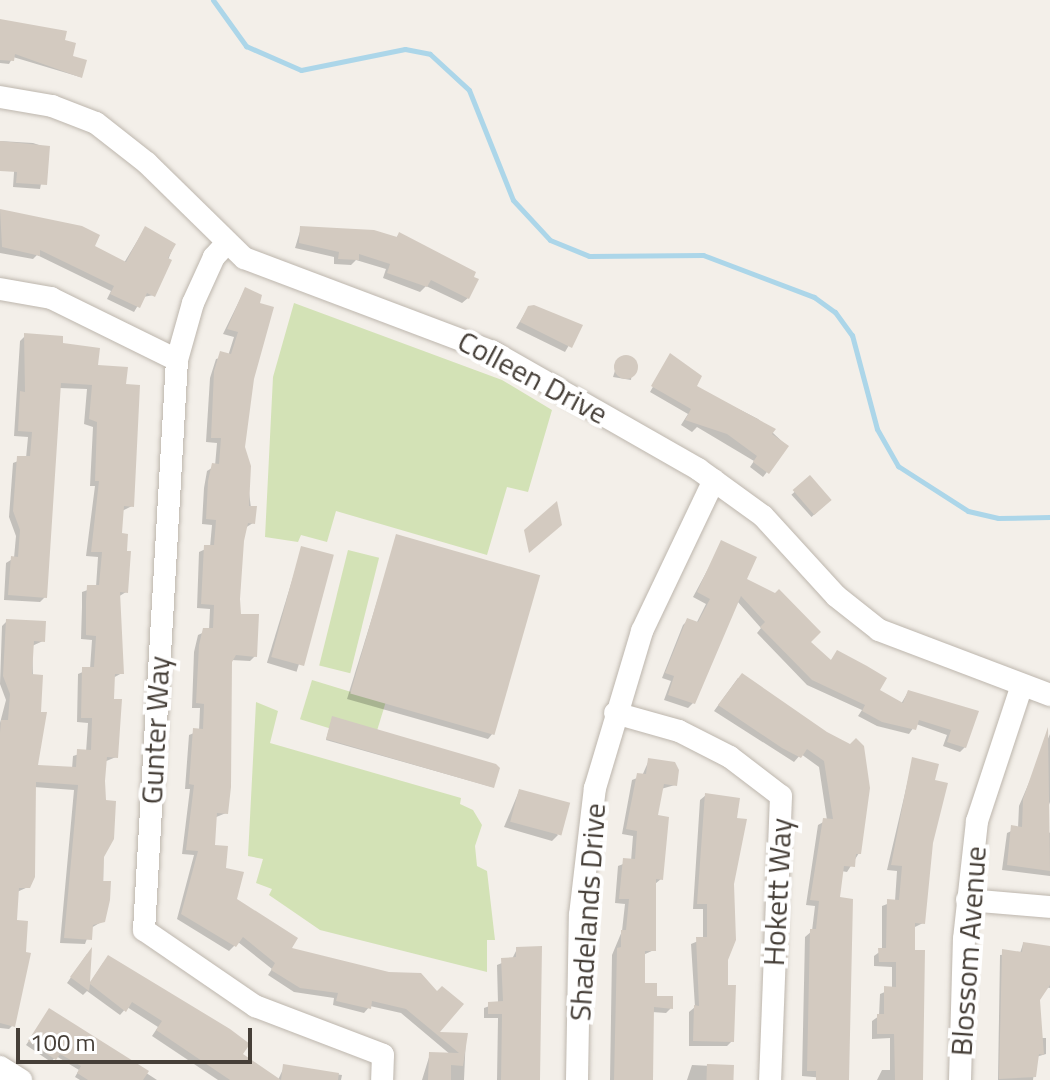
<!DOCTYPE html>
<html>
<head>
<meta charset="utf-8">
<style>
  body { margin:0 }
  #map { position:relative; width:1050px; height:1080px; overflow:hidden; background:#f3efe9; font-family:"Titillium Web",sans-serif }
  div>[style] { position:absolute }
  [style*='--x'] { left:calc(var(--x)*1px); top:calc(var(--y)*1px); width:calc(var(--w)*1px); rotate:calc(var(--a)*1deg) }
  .green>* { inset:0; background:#d3e2b6; transform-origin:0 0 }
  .shadow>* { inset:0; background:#0003; transform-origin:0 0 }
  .stream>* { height:5px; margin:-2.5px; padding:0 2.5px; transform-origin:2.5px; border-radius:2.5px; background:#acd6e9 }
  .building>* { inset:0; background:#d3cac0; transform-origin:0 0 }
  .round { border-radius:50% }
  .roads { filter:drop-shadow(0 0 2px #bdb6ad) drop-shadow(0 0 2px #bdb6ad) }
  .minor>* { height:22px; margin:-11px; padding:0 11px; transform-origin:11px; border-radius:11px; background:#fff }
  span { translate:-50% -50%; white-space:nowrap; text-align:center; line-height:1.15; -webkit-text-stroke:8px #fff; paint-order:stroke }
  .street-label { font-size:30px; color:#463f38 }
  .scale { position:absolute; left:16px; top:1028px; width:236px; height:36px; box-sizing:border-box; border:4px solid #463f38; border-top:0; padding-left:10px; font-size:24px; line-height:28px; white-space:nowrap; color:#463f38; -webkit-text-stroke:6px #fff; paint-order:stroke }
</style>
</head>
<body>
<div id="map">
  <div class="green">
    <div style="clip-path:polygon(294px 303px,502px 380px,552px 410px,528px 492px,507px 487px,487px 555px,336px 511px,327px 542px,301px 535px,298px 542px,265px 537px,273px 377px)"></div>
    <div style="left:348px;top:550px;width:32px;height:119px;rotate:14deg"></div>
    <div style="left:312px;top:680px;width:77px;height:41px;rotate:17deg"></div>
    <div style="clip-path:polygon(256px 702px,278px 711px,270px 743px,461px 798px,460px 804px,473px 810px,482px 825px,475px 846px,477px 866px,487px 871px,495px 940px,487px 940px,487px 972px,320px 930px,269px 895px,272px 889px,256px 883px,263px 859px,248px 856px)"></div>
  </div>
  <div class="shadow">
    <div style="clip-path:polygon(0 22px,62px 42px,80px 77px,13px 57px,9px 64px,0 63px)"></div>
    <div style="clip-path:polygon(0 141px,33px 143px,48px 148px,40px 189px,13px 187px,16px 143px,0 169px)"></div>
    <div style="clip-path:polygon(0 210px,81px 228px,92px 247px,124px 263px,145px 228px,174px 245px,154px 295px,143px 297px,134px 312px,107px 299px,111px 291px,37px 255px,33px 259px,0 253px)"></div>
    <div style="clip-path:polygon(301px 228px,395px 239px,399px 234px,471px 278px,468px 298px,462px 303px,426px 286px,420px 292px,383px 278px,386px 269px,356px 260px,351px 265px,334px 264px,334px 257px,295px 248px)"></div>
    <div style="clip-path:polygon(245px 289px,252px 379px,243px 447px,253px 523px,245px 528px,242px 540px,239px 615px,255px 656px,250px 661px,231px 660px,226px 813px,214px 818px,213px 847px,235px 900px,289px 949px,461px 1004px,436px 1034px,466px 1035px,464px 1080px,422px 1080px,430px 1054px,451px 1055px,401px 1013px,370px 1006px,364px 1013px,333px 1005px,334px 998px,294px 992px,268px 975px,272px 969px,238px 942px,229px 951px,177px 919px,194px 855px,182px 854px,190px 789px,185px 789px,189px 735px,199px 731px,200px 708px,192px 708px,194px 652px,198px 635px,209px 630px,210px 609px,197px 608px,199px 552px,210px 547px,212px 525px,202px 524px,204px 488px,207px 471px,215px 466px,217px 443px,206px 442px,210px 378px,216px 359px,228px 356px,234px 337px,223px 334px)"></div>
    <div style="clip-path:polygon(528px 308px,580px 326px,565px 352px,516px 328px)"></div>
    <div style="clip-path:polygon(25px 336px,60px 344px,124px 386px,132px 506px,122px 511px,120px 535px,126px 592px,118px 597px,122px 673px,113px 678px,116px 757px,104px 762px,103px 921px,91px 928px,85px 944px,60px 943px,74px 790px,34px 787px,28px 887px,17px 892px,14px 1024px,9px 1029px,0 1028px,0 723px,6px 700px,0 684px,2px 626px,7px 621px,43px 641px,32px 646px,36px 767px,72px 769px,73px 756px,86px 752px,88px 723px,77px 722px,78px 674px,90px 669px,92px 640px,81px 639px,82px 607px,82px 592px,96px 587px,98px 557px,86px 556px,95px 486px,90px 486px,93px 427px,84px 424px,87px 389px,59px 388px,45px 597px,40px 602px,4px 600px,6px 563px,14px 558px,16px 536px,9px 517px,13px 463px,26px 458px,28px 437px,14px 436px,20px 341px)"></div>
    <div style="clip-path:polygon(671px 355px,695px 387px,758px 419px,787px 446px,763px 477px,750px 467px,754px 461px,697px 427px,692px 432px,681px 425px,688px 414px,650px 392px)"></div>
    <div style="clip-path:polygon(619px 358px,633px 359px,631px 380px,613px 377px)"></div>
    <div style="left:810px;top:478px;width:30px;height:25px;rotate:48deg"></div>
    <div style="clip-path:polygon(397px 537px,493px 733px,488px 739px,347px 699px)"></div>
    <div style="clip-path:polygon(722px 543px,744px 580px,830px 662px,837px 652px,878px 691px,901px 704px,908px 692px,977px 712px,965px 747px,960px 752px,943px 746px,947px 735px,916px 724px,909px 734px,877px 726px,858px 716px,862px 710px,807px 685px,757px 633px,761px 628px,737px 601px,693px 703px,688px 708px,664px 700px,671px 681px,662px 678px,683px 625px,688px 620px,696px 624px,706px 604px,693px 597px)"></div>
    <div style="left:302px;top:548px;width:31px;height:120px;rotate:17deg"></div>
    <div style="clip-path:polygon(738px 678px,826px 734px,859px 853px,847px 872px,841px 871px,838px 899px,847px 1080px,802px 1076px,805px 937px,812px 931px,815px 906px,806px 905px,818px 825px,827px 820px,819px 767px,801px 754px,794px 762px,714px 711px)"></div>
    <div style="clip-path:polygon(332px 719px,492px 787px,326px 740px)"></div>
    <div style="clip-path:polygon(1050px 734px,1050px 802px,1041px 826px,1050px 833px,1050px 876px,1002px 870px,1007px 833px,1018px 828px,1019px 806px)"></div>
    <div style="clip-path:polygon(913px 759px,932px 781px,923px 923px,913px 928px,921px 1080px,877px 1080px,882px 1070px,890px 1070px,890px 1038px,872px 1039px,872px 1021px,879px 1016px,880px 994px,892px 989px,892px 967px,874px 966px,874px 956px,882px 950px,882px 906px,895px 901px,897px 871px,887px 870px)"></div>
    <div style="clip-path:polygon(649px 760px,675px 785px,661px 789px,656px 817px,661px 879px,655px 884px,654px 950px,643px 955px,643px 985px,671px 1008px,666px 1013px,652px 1012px,652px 1080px,610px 1080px,612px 955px,622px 931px,625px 904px,615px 903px,618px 866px,631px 861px,633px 836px,622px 834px,632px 780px,642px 776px)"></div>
    <div style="clip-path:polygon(519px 791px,558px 835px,552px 841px,504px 827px)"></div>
    <div style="clip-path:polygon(706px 795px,732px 883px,726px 987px,732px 1041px,727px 1046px,689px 1046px,689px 1012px,695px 1007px,691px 944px,703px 939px,703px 909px,693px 909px,700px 800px)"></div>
    <div style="clip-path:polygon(1023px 944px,1050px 949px,1050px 988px,1045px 987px,1038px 1004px,1037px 1038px,1046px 1038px,1046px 1054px,1036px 1057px,1033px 1080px,998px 1080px,1000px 955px,1020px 953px)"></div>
    <div style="clip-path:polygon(517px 949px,538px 1080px,497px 1080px,498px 1018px,484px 1018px,484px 1008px,498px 1003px,497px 965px,512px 959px)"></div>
    <div style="clip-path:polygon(87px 954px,88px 986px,103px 963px,278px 1080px,218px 1080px,152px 1036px,158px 1027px,127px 1007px,120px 1015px,87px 991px,83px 995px,67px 983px)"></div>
    <div style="clip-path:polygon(50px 1010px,157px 1080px,80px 1080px,75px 1077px,79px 1070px,56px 1056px,51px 1062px,26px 1045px)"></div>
    <div style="clip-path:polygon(692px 1065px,732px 1067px,731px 1080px,687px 1080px)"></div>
    <div style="clip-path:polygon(284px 1067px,342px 1075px,341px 1080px,278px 1080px)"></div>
  </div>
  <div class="stream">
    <div style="--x:213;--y:0;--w:57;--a:54.3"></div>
    <div style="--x:246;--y:46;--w:60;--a:23.6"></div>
    <div style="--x:301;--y:70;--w:106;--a:-11.4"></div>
    <div style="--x:405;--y:49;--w:25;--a:11"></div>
    <div style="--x:430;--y:54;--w:53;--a:42.7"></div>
    <div style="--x:469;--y:90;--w:118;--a:68.2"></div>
    <div style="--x:513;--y:200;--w:54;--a:47.2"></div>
    <div style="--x:550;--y:240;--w:42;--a:22.3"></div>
    <div style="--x:589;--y:256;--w:114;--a:-0.5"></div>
    <div style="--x:703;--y:255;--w:119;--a:20.7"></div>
    <div style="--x:814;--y:297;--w:26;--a:36"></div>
    <div style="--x:835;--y:312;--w:29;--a:54"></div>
    <div style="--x:852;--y:335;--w:97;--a:75.1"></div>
    <div style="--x:877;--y:429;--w:43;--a:60.4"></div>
    <div style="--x:898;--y:466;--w:83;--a:32.7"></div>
    <div style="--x:968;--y:511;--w:31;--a:13"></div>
    <div style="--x:998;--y:518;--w:52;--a:-1.1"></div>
  </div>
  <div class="building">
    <div style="clip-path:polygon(0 19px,67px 31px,65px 40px,76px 43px,73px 56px,87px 60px,82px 78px,15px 54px,14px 61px,0 60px)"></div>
    <div style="clip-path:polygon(0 141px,50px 146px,47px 185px,16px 183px,17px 172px,0 171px)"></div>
    <div style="clip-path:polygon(0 209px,82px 226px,100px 235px,95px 246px,126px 262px,145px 226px,176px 244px,168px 258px,172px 260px,155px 297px,147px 293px,140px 308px,110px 294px,114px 286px,40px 250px,40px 256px,2px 247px)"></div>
    <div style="clip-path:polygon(300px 226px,374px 230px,397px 237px,399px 232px,476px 272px,474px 277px,479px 279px,469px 299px,431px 280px,427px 287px,387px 273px,390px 264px,359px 254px,359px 260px,338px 259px,339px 252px,299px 243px)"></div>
    <div style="clip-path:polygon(245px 287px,262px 295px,260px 303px,274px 307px,254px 379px,245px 447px,251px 466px,249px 506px,257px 506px,255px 524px,248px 523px,244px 541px,240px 599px,241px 614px,259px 614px,257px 657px,236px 655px,232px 662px,231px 787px,228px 814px,217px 813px,215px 845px,228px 846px,226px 868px,244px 872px,237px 899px,298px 938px,292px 948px,389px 972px,421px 973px,437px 991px,442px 986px,464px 1004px,440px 1032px,468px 1033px,463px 1066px,451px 1065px,451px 1080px,428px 1080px,429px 1052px,459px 1053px,406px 1009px,372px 1001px,371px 1009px,336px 1001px,338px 993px,300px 988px,271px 970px,275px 963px,243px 937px,236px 947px,181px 914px,198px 851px,186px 850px,194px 785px,189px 784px,193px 728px,203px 729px,204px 704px,196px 703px,199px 645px,203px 628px,213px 628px,214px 605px,201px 604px,204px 545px,214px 545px,216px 520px,206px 519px,208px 481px,212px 463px,219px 464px,221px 438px,211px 438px,214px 371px,220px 351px,231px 354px,238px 332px,227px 329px)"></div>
    <div style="clip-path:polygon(534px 305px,583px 325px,572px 348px,520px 322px,528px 306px)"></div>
    <div style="clip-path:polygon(24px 333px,63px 336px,63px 343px,100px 348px,98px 365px,128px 367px,126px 384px,140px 385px,134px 507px,124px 506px,122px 533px,128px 534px,127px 551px,131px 551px,128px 593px,120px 592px,124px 674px,115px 674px,114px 699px,122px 699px,118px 758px,107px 757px,105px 781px,106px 800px,116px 801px,114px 839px,104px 857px,103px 881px,111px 881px,110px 900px,105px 922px,93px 925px,92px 940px,64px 938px,78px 785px,36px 782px,35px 877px,30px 888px,19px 888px,17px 920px,28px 921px,26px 952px,31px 953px,15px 1027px,0 1023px,0 733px,1px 720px,8px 720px,10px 694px,3px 676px,6px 619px,46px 621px,45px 642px,34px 641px,32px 674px,43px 675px,41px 712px,47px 712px,38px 765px,76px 767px,77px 749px,91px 750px,92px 718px,81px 718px,82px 667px,94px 667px,96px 636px,86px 635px,86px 601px,87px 585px,99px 585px,102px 552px,91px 552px,99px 481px,95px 481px,97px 422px,89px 419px,92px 385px,61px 383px,47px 598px,8px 595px,11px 556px,18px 557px,20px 530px,13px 511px,17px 456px,30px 456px,32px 432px,18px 431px,20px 391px,25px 392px)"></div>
    <div style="clip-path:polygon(670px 353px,702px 376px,697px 386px,776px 429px,772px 434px,789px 446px,769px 474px,753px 462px,757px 456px,727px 434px,685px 420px,691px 409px,651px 386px)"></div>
    <div class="round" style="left:614px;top:355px;width:24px;height:24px"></div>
    <div style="left:810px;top:475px;width:33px;height:23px;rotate:49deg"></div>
    <div style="clip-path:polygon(557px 501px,562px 525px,529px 553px,524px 530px)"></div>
    <div style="left:396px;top:534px;width:150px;height:166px;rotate:16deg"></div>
    <div style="clip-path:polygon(721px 540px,757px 557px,747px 579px,775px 593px,779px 589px,821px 632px,811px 642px,831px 660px,837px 650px,867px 666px,887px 678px,880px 690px,903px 703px,908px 690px,979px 711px,966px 748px,947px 742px,951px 730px,919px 720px,916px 730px,882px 722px,862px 711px,865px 705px,812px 680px,760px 627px,765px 622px,741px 596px,695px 704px,668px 695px,674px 676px,665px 673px,687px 618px,698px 622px,710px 599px,697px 592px)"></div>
    <div style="left:301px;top:546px;width:34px;height:115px;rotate:15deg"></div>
    <div style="clip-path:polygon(742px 673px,827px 732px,850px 744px,856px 738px,864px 746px,870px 788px,861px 854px,856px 854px,855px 867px,844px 866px,840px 897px,853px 899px,849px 1080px,816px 1080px,816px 1071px,807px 1071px,810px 929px,816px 929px,819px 901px,810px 900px,823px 818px,833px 819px,824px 761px,807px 749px,801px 758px,782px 748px,718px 705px)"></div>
    <div style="clip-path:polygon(332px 716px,496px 764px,500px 768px,494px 788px,326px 739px)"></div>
    <div style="clip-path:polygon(1048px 727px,1050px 871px,1007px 865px,1011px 825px,1022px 827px,1023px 799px)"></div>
    <div style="clip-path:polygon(912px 757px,939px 764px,935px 780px,948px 783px,933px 843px,925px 924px,915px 923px,915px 950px,925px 950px,923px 1080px,895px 1080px,894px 1034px,877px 1034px,877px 1014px,884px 1014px,884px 986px,896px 987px,896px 962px,879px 962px,878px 948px,886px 948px,887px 899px,899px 900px,902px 866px,891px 865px)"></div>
    <div style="clip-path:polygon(648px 758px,675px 762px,679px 770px,677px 786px,664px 784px,658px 815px,669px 817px,663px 880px,656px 879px,656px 951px,645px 951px,645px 983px,657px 983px,657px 996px,673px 996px,673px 1009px,654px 1007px,653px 1080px,614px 1080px,617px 948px,621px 947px,621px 930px,626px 930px,629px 899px,619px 899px,623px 858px,635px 859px,637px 831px,626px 829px,637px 773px,646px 774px)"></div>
    <div style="left:519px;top:789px;width:53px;height:34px;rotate:15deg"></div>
    <div style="clip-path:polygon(705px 793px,740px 798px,737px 818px,747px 819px,734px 884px,736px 940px,728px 960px,728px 985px,736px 985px,734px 1042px,693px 1041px,694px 1005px,699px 1006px,696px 937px,707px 937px,707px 904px,697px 904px)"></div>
    <div style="clip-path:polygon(1023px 942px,1050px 946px,1050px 985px,1040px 1000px,1044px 1055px,1039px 1054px,1036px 1077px,999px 1079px,1002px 949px,1022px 952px)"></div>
    <div style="clip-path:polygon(542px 946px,540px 1080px,501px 1080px,502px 1014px,488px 1014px,488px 1002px,503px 1001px,501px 958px,516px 957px,516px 947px)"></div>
    <div style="clip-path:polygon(92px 947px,90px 982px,108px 955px,230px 1029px,250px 1044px,243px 1054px,281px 1080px,283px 1064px,339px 1073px,338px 1080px,230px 1080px,156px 1030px,162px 1021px,132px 1002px,126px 1012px,90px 984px,89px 991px,70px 977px)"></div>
    <div style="clip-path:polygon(49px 1008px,149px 1071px,143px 1080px,88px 1080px,77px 1073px,81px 1066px,60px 1054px,56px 1060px,28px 1041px)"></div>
    <div style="left:707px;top:1064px;width:27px;height:16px;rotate:2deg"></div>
  </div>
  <div class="roads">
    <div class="minor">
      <div style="--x:0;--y:97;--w:53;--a:9.8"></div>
      <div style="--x:52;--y:106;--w:47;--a:21.1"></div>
      <div style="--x:96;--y:123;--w:65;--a:38.1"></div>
      <div style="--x:147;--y:163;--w:136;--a:44.4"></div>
      <div style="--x:244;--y:258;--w:266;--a:20.7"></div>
      <div style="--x:493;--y:352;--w:236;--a:29.7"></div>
      <div style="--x:698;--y:469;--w:80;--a:35.9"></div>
      <div style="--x:763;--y:516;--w:108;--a:47.6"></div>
      <div style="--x:836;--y:596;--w:55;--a:38.3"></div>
      <div style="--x:879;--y:630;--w:183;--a:20.8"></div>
      <div style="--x:226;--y:244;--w:18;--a:133"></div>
      <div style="--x:214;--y:257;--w:51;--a:114.5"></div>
      <div style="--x:193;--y:303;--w:59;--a:105.7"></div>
      <div style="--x:177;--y:360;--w:571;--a:93.31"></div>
      <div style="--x:144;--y:930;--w:135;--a:34.4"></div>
      <div style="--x:255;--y:1006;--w:137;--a:20.9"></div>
      <div style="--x:383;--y:1055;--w:25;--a:92"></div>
      <div style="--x:0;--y:289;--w:52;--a:10"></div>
      <div style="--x:51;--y:298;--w:140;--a:26.2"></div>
      <div style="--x:615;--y:713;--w:66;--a:15.7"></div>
      <div style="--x:679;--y:731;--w:57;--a:27"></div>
      <div style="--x:730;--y:757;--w:64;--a:37.4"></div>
      <div style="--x:781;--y:796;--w:284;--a:92.2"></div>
      <div style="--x:967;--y:900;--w:83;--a:4.8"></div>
      <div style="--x:0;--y:1067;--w:25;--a:32"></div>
      <div style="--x:577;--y:1080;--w:165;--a:-89"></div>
      <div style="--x:580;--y:915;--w:128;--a:-83.3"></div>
      <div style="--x:595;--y:788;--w:164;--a:-73.3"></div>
      <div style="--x:642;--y:631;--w:167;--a:-64.5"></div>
      <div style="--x:960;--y:1080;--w:141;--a:-88.4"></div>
      <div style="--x:964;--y:939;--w:119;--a:-83.7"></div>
      <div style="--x:977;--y:821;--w:143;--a:-71.7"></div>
    </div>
  </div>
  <div class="street-label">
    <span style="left:533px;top:377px;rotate:28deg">Colleen Drive</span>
    <span style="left:155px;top:730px;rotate:-87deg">Gunter Way</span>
    <span style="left:777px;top:892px;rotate:-87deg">Hokett Way</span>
    <span style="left:587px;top:912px;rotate:-86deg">Shadelands Drive</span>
    <span style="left:968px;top:951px;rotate:-86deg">Blossom Avenue</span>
  </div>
  <div class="scale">100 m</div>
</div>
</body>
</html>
